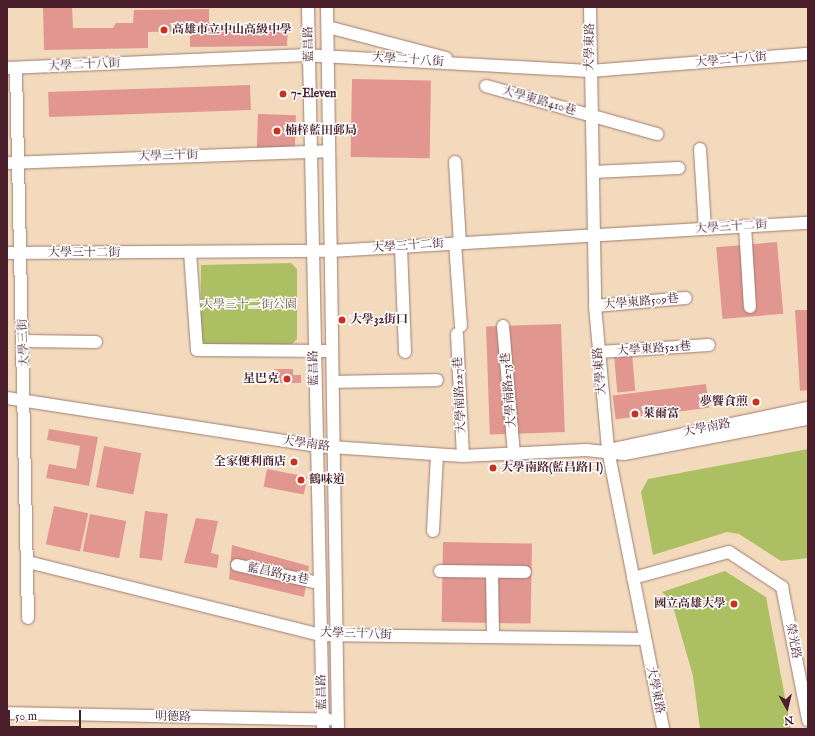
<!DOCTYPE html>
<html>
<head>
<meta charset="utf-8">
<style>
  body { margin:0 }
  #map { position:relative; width:815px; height:736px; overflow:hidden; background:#f3dabc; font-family:"IM FELL English","Noto Serif TC",serif }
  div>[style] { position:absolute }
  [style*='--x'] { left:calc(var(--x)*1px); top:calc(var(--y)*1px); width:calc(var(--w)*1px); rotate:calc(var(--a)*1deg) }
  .green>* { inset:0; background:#adbf63 }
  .building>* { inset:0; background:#e1978f; transform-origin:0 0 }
  .roads { filter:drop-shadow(0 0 1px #9e7c74) drop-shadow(0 0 1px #9e7c74) }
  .minor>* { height:12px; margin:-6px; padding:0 6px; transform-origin:6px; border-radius:6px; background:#fff }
  .dots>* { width:11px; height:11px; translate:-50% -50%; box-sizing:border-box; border:2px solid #fff; border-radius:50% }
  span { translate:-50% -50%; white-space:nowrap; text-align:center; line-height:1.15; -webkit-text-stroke:3px #fff; paint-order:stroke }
  .poi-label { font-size:12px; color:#4a1f2b; font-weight:700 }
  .left { translate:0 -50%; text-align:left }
  .right { translate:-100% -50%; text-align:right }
  .street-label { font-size:12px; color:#4a1f2b }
  .park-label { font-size:12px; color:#6d573f }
  .frame { position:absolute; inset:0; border:8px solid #4a1f2b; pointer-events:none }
  .north { position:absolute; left:767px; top:688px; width:40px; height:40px; -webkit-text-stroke:3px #fff; paint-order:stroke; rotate:172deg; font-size:11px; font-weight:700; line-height:16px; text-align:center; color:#4a1f2b }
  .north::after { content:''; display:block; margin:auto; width:14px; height:18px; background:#4a1f2b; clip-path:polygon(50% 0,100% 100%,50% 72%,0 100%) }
  .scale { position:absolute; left:8px; top:710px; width:73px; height:18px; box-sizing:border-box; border:2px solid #4a1f2b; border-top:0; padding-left:5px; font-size:12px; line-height:14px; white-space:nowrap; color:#4a1f2b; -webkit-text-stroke:3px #fff; paint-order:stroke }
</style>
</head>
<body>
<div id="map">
  <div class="green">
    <div style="clip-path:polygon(291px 263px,297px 269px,297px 339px,291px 345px,207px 346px,200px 338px,201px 265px)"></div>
    <div style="clip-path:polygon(808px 449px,808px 558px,781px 561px,739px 534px,727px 532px,653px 555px,641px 492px,648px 479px)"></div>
    <div style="clip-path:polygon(725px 571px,766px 597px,791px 729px,700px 729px,693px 676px,672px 603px,662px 592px)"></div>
  </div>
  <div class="building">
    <div style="clip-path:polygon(43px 7px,72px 7px,73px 28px,113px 28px,116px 23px,133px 23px,134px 10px,209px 9px,209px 25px,288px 25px,287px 46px,190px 47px,190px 31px,148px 32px,148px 48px,44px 50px)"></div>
    <div style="left:352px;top:79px;width:79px;height:78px;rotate:1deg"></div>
    <div style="left:250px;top:85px;width:25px;height:202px;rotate:88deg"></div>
    <div style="left:258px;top:114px;width:38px;height:34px;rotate:2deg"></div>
    <div style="left:777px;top:242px;width:72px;height:61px;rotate:85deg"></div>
    <div style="clip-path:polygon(795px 310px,808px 310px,808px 390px,800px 391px)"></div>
    <div style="left:561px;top:324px;width:108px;height:75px;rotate:88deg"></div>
    <div style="left:632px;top:354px;width:37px;height:18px;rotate:85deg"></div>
    <div style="clip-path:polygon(274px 369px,293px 369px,293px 375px,301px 375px,301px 383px,274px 383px)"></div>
    <div style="left:706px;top:384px;width:24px;height:94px;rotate:83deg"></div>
    <div style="clip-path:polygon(49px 429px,98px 437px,89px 486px,46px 478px,49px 464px,76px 469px,80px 446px,47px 440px)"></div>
    <div style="left:104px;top:446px;width:38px;height:42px;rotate:11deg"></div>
    <div style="left:267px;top:469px;width:41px;height:18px;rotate:11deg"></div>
    <div style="left:54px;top:506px;width:35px;height:39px;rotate:12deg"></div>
    <div style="left:145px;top:511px;width:23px;height:47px;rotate:7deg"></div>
    <div style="left:90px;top:514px;width:37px;height:38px;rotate:11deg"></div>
    <div style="clip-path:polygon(196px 518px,218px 521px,211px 553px,219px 555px,217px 568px,184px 563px)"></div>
    <div style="left:443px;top:542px;width:89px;height:80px;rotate:1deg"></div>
    <div style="clip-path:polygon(232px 545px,309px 566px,304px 597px,229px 579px)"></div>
  </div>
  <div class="roads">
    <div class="minor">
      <div style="--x:308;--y:7;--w:722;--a:88.81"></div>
      <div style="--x:327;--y:7;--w:722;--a:89.13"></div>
      <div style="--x:590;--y:7;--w:299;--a:89"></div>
      <div style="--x:595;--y:306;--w:145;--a:84.8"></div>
      <div style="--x:608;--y:450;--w:284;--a:78.8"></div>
      <div style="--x:328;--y:27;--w:122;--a:14.7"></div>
      <div style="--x:7;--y:68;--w:295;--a:-2.5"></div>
      <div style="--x:302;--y:55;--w:288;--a:3.2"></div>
      <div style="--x:590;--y:71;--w:219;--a:-4.5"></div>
      <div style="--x:16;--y:68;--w:550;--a:88.75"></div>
      <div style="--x:486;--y:86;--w:178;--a:15.7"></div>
      <div style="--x:700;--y:149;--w:80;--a:86.4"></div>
      <div style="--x:455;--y:162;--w:81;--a:86.5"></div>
      <div style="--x:7;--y:163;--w:322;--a:-2.1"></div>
      <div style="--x:593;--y:172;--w:86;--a:-2.7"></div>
      <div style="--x:745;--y:226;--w:81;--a:86.5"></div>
      <div style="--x:455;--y:243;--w:83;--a:85.9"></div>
      <div style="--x:401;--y:247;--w:105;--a:87.8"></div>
      <div style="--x:190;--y:252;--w:98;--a:85.9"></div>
      <div style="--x:197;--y:350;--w:135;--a:0.4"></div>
      <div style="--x:7;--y:253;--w:324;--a:-0.4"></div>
      <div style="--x:331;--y:251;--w:478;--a:-3.4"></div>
      <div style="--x:595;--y:306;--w:91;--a:-5"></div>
      <div style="--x:503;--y:326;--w:129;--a:85.1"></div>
      <div style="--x:457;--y:334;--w:122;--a:87.2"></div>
      <div style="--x:23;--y:341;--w:73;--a:0.8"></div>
      <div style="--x:599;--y:352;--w:110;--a:-3.6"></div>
      <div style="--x:333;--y:382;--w:104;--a:-1.1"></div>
      <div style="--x:7;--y:398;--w:313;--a:8.8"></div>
      <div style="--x:316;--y:446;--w:147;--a:3.9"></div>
      <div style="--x:463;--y:456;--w:123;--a:-2.8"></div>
      <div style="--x:586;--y:450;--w:38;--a:6"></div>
      <div style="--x:624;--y:454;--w:187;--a:-10.8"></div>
      <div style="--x:608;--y:450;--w:204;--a:-11.9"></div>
      <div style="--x:433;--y:531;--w:76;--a:-87"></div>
      <div style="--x:28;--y:562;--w:302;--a:14"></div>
      <div style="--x:321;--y:635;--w:324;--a:0.7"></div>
      <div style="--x:237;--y:565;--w:84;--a:12.4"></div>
      <div style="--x:440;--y:571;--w:85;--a:0.7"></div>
      <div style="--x:492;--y:572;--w:65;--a:89.1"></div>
      <div style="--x:633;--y:578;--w:99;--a:-15.2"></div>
      <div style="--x:729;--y:552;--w:64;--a:33.4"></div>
      <div style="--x:782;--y:587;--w:136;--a:78.9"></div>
      <div style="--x:7;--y:713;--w:322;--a:1.2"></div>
    </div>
  </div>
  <div class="dots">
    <div style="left:164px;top:30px;background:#c8321e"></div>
    <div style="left:283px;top:94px;background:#c8321e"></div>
    <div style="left:277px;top:131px;background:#c8321e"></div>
    <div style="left:342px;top:320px;background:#c8321e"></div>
    <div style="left:287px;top:379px;background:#c8321e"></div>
    <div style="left:756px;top:402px;background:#c8321e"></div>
    <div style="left:635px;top:414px;background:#c8321e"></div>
    <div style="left:294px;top:462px;background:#c8321e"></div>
    <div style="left:493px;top:468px;background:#c8321e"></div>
    <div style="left:301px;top:480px;background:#c8321e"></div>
    <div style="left:734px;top:604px;background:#c8321e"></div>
  </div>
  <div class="poi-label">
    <span class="left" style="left:172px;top:30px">高雄市立中山高級中學</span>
    <span class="left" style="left:291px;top:94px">7-Eleven</span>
    <span class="left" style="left:285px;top:131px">楠梓藍田郵局</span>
    <span class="left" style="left:350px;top:320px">大學32街口</span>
    <span class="right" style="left:279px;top:379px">星巴克</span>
    <span class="right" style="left:748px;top:402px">夢饗食煎</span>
    <span class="left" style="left:643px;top:414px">萊爾富</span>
    <span class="right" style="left:286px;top:462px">全家便利商店</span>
    <span class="left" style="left:501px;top:468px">大學南路(藍昌路口)</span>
    <span class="left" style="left:309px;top:480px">鶴味道</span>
    <span class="right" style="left:726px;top:604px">國立高雄大學</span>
  </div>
  <div class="street-label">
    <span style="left:309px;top:44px;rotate:-91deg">藍昌路</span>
    <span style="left:590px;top:47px;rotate:-89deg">大學東路</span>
    <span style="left:408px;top:60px;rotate:4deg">大學二十八街</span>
    <span style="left:731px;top:60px;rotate:-5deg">大學二十八街</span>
    <span style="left:84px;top:65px;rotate:-3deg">大學二十八街</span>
    <span style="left:539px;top:101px;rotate:16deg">大學東路410巷</span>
    <span style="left:168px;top:156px;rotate:-2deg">大學三十街</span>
    <span style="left:731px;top:227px;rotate:-4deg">大學三十二街</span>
    <span style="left:408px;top:246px;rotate:-4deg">大學三十二街</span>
    <span style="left:84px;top:253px">大學三十二街</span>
    <span style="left:641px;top:302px;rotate:-5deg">大學東路509巷</span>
    <span style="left:24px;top:343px;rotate:-93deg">大學三街</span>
    <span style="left:654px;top:349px;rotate:-4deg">大學東路521巷</span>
    <span style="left:314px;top:368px;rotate:-91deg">藍昌路</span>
    <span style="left:600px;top:371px;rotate:-95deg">大學東路</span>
    <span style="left:509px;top:390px;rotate:-95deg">大學南路273巷</span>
    <span style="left:460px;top:395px;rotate:-93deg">大學南路227巷</span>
    <span style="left:707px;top:428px;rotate:-11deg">大學南路</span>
    <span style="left:306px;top:444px;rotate:8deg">大學南路</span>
    <span style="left:278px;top:574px;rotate:12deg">藍昌路532巷</span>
    <span style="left:356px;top:634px;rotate:2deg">大學三十八街</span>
    <span style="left:793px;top:641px;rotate:79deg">榮光路</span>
    <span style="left:655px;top:690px;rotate:78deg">大學東路</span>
    <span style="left:322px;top:692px;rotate:-91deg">藍昌路</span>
    <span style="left:173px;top:717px;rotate:1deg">明德路</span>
  </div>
  <div class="park-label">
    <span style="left:249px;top:305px">大學三十二街公園</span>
  </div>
  <div class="frame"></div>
  <div class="north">N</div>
  <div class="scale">50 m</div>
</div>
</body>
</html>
